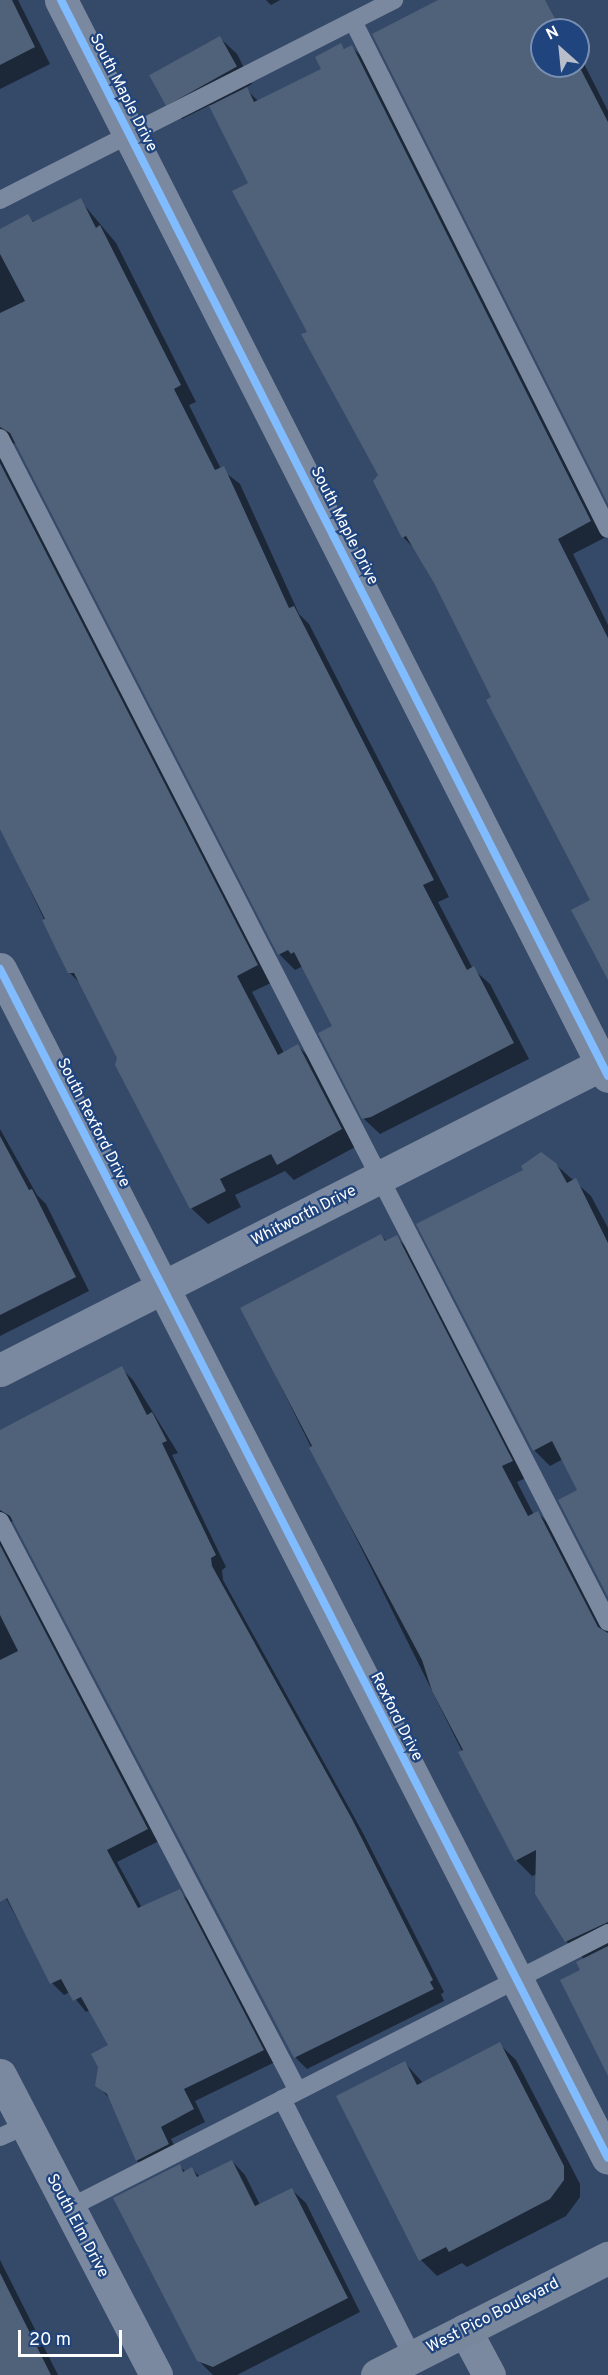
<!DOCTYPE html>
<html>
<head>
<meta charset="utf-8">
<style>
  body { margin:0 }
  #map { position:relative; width:608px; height:2375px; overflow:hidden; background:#354968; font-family:Overpass,sans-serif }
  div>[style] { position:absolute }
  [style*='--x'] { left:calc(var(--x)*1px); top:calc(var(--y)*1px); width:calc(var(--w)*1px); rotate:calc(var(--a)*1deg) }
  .shadow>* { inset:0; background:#0007 }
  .building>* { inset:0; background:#50617a; transform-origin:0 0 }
  .service>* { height:18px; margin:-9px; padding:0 9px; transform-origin:9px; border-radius:9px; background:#7a899f }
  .minor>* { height:33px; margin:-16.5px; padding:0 16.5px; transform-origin:16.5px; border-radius:16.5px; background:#7a899f }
  .tertiary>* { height:33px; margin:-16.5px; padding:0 16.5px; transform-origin:16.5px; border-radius:16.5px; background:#7a899f }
  .primary>* { height:33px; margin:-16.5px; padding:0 16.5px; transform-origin:16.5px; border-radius:16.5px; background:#79879d }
  .cycleway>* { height:8px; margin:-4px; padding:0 4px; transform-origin:4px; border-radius:4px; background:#80bcff }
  span { translate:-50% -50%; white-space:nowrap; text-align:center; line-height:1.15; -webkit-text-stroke:4.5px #1f447e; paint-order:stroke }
  .street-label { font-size:16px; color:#fff }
  .north { position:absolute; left:530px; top:18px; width:60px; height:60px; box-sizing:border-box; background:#1f447e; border:2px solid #798fb2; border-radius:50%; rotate:333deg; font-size:16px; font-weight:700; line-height:24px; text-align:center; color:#fff }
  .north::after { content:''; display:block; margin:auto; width:21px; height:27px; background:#b8bfca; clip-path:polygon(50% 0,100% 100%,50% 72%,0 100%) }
  .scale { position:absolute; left:18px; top:2330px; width:104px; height:27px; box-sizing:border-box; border:3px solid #fff; border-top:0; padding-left:8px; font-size:18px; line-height:21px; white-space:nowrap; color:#fff; -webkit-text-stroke:4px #1f447e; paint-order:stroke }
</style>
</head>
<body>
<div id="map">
  <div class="shadow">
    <div style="clip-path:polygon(0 0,18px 0,50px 64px,0 89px)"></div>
    <div style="clip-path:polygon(266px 0,280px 0,271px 5px)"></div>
    <div style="clip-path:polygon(444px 0,537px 0,552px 30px,542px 30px,542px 66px,578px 66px,578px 52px,608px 111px,608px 501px)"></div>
    <div style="clip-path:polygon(220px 38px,237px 54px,252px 84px,245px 88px,259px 102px,323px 70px,340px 45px,346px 50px,352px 47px,367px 62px,606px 537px,573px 554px,608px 625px,608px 977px,592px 901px,435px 582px,416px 550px,403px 537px,380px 475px,309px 332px,250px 184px,210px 105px,182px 119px,166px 103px)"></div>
    <div style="clip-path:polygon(80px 200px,116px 243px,196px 402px,189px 405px,221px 469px,240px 484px,299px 614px,309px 624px,449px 897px,438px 902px,473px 969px,490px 984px,529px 1059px,380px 1134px,363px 1118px,334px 1026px,303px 966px,295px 970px,279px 954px,17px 443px,10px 444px,273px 982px,252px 992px,284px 1053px,298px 1046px,314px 1062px,357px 1146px,294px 1180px,285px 1171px,235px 1195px,241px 1207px,208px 1224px,191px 1208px,81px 984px,69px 972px,0 826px,0 231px,28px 216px,35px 223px)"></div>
    <div style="clip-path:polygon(0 1129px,37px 1195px,46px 1204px,89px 1291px,0 1336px)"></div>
    <div style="clip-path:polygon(555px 1164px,591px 1196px,608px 1228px,608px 1594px,579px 1491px,563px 1459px,550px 1466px,534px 1450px)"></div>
    <div style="clip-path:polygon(381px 1235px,387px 1242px,396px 1237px,412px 1253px,528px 1477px,517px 1482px,534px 1515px,538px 1513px,554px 1529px,608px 1632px,608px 2073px,582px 1971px,584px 1959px,566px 1941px,537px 1874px,532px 1876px,516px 1860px,242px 1308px)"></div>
    <div style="clip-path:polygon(121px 1368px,133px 1380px,178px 1453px,172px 1455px,226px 1567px,222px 1570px,223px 1580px,363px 1833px,444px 1992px,441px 1994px,444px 2001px,307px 2069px,296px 2058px,14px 1521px,6px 1523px,159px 1841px,117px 1862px,142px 1908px,179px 1891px,191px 1903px,275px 2062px,195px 2101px,205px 2122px,171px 2139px,180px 2156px,149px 2172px,137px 2161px,109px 2098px,97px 2085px,110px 2046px,90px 2010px,86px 2012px,70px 1992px,64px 1995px,52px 1983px,0 1887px,0 1431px)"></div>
    <div style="clip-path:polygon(499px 2044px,516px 2060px,580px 2184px,580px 2197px,566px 2216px,467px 2267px,462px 2263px,437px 2276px,421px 2260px,405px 2063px,423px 2083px)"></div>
    <div style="clip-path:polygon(232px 2161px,245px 2175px,260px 2205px,292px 2190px,306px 2203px,360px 2312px,237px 2375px,213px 2375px,198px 2360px,179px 2166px,186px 2172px,192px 2169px,200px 2177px)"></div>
    <div style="clip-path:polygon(0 2260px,58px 2375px,0 2375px)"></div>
  </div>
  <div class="building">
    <div style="clip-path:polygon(0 0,12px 0,35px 47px,0 65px)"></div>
    <div style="clip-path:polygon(438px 0,545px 0,561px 30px,542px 30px,542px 66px,578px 64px,608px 122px,608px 504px,372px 34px)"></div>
    <div style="left:220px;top:36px;width:35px;height:81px;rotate:61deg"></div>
    <div style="clip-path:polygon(341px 43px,344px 49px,352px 45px,591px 521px,558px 539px,608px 638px,608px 980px,571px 910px,590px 900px,486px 700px,491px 697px,434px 583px,406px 536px,402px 538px,373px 481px,378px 475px,301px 334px,307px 332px,232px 191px,248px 183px,209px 106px,247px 87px,254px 102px,321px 69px,315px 57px)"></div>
    <div style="clip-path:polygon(81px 198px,96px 228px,100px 225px,181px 385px,174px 389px,215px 470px,224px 466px,289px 608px,294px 606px,434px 880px,423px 885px,467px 970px,474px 966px,514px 1043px,371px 1117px,362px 1119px,318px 1033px,332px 1026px,294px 952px,291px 954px,288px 950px,278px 955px,10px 433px,0 427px,0 313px,25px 301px,0 254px,0 229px,28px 214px,33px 222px)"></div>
    <div style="clip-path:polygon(0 463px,258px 965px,237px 976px,278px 1055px,298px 1044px,342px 1129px,277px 1165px,271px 1154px,220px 1179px,226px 1191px,190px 1209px,115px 1065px,117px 1058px,74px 973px,68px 973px,54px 945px,42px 920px,45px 919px,0 829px)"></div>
    <div style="clip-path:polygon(0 1136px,29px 1190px,32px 1189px,76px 1277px,0 1315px)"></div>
    <div style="clip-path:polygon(541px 1152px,556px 1163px,567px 1183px,576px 1178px,608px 1243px,608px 1597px,558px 1500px,577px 1490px,552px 1441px,533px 1451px,416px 1224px,523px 1170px,521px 1166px)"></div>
    <div style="clip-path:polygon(381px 1234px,385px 1241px,397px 1235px,513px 1461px,502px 1466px,528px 1516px,538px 1511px,598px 1627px,608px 1633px,608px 1922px,565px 1942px,535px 1894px,536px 1850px,515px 1861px,458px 1752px,463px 1750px,432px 1691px,422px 1660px,309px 1448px,312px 1446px,240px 1308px)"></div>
    <div style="clip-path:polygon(122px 1366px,147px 1415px,152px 1412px,167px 1441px,162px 1443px,216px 1555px,211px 1558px,212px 1566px,352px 1819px,433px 1980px,430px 1982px,434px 1989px,294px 2058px,10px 1516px,0 1510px,0 1430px)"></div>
    <div style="clip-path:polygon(0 1545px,148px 1829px,107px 1850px,138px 1908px,180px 1889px,264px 2050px,184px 2089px,194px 2109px,161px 2127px,169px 2144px,136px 2161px,107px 2094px,95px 2086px,98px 2067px,91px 2054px,108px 2045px,81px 1997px,73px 2001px,61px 1979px,50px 1984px,7px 1898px,0 1902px,0 1660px,18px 1651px,0 1615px)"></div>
    <div style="clip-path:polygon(608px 1946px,608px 2076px,560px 1980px,580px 1970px,576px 1962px)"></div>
    <div style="clip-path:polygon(500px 2042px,564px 2166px,564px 2180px,550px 2199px,449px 2252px,446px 2247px,419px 2261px,336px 2096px,405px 2061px,417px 2085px)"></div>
    <div style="clip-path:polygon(232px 2160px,255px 2206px,292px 2188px,348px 2298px,213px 2367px,197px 2361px,113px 2198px,180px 2164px,183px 2172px,192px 2167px,197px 2177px)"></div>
    <div style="clip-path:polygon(0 2273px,51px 2375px,0 2375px)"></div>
  </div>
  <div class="service">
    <div style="--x:353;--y:21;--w:568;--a:63.34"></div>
    <div style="--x:0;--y:200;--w:442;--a:-26.9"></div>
    <div style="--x:0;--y:438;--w:1331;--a:62.82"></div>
    <div style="--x:0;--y:1521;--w:643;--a:62.4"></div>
    <div style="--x:282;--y:2099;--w:289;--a:63.1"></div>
    <div style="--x:0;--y:2137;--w:27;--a:-24"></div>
    <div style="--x:67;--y:2209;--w:607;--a:-27.03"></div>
  </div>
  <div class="minor">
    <div style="--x:61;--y:0;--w:1207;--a:63.05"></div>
    <div style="--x:0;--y:969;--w:1335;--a:62.92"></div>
    <div style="--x:0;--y:2075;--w:338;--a:62.5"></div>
    <div style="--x:465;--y:2330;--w:51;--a:61.9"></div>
  </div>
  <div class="tertiary">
    <div style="--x:0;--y:1370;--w:682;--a:-26.94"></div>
  </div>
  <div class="primary">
    <div style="--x:377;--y:2375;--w:259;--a:-26.9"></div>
  </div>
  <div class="cycleway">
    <div style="--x:61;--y:0;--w:1207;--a:63.05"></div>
    <div style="--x:0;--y:969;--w:1335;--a:62.92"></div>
  </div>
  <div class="street-label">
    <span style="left:123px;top:93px;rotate:63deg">South Maple Drive</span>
    <span style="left:344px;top:526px;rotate:63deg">South Maple Drive</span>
    <span style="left:93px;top:1123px;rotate:63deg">South Rexford Drive</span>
    <span style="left:304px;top:1216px;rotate:-27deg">Whitworth Drive</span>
    <span style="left:396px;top:1717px;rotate:63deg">Rexford Drive</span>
    <span style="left:77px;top:2226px;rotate:62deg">South Elm Drive</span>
    <span style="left:493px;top:2316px;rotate:-27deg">West Pico Boulevard</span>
  </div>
  <div class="north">N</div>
  <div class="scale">20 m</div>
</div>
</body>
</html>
